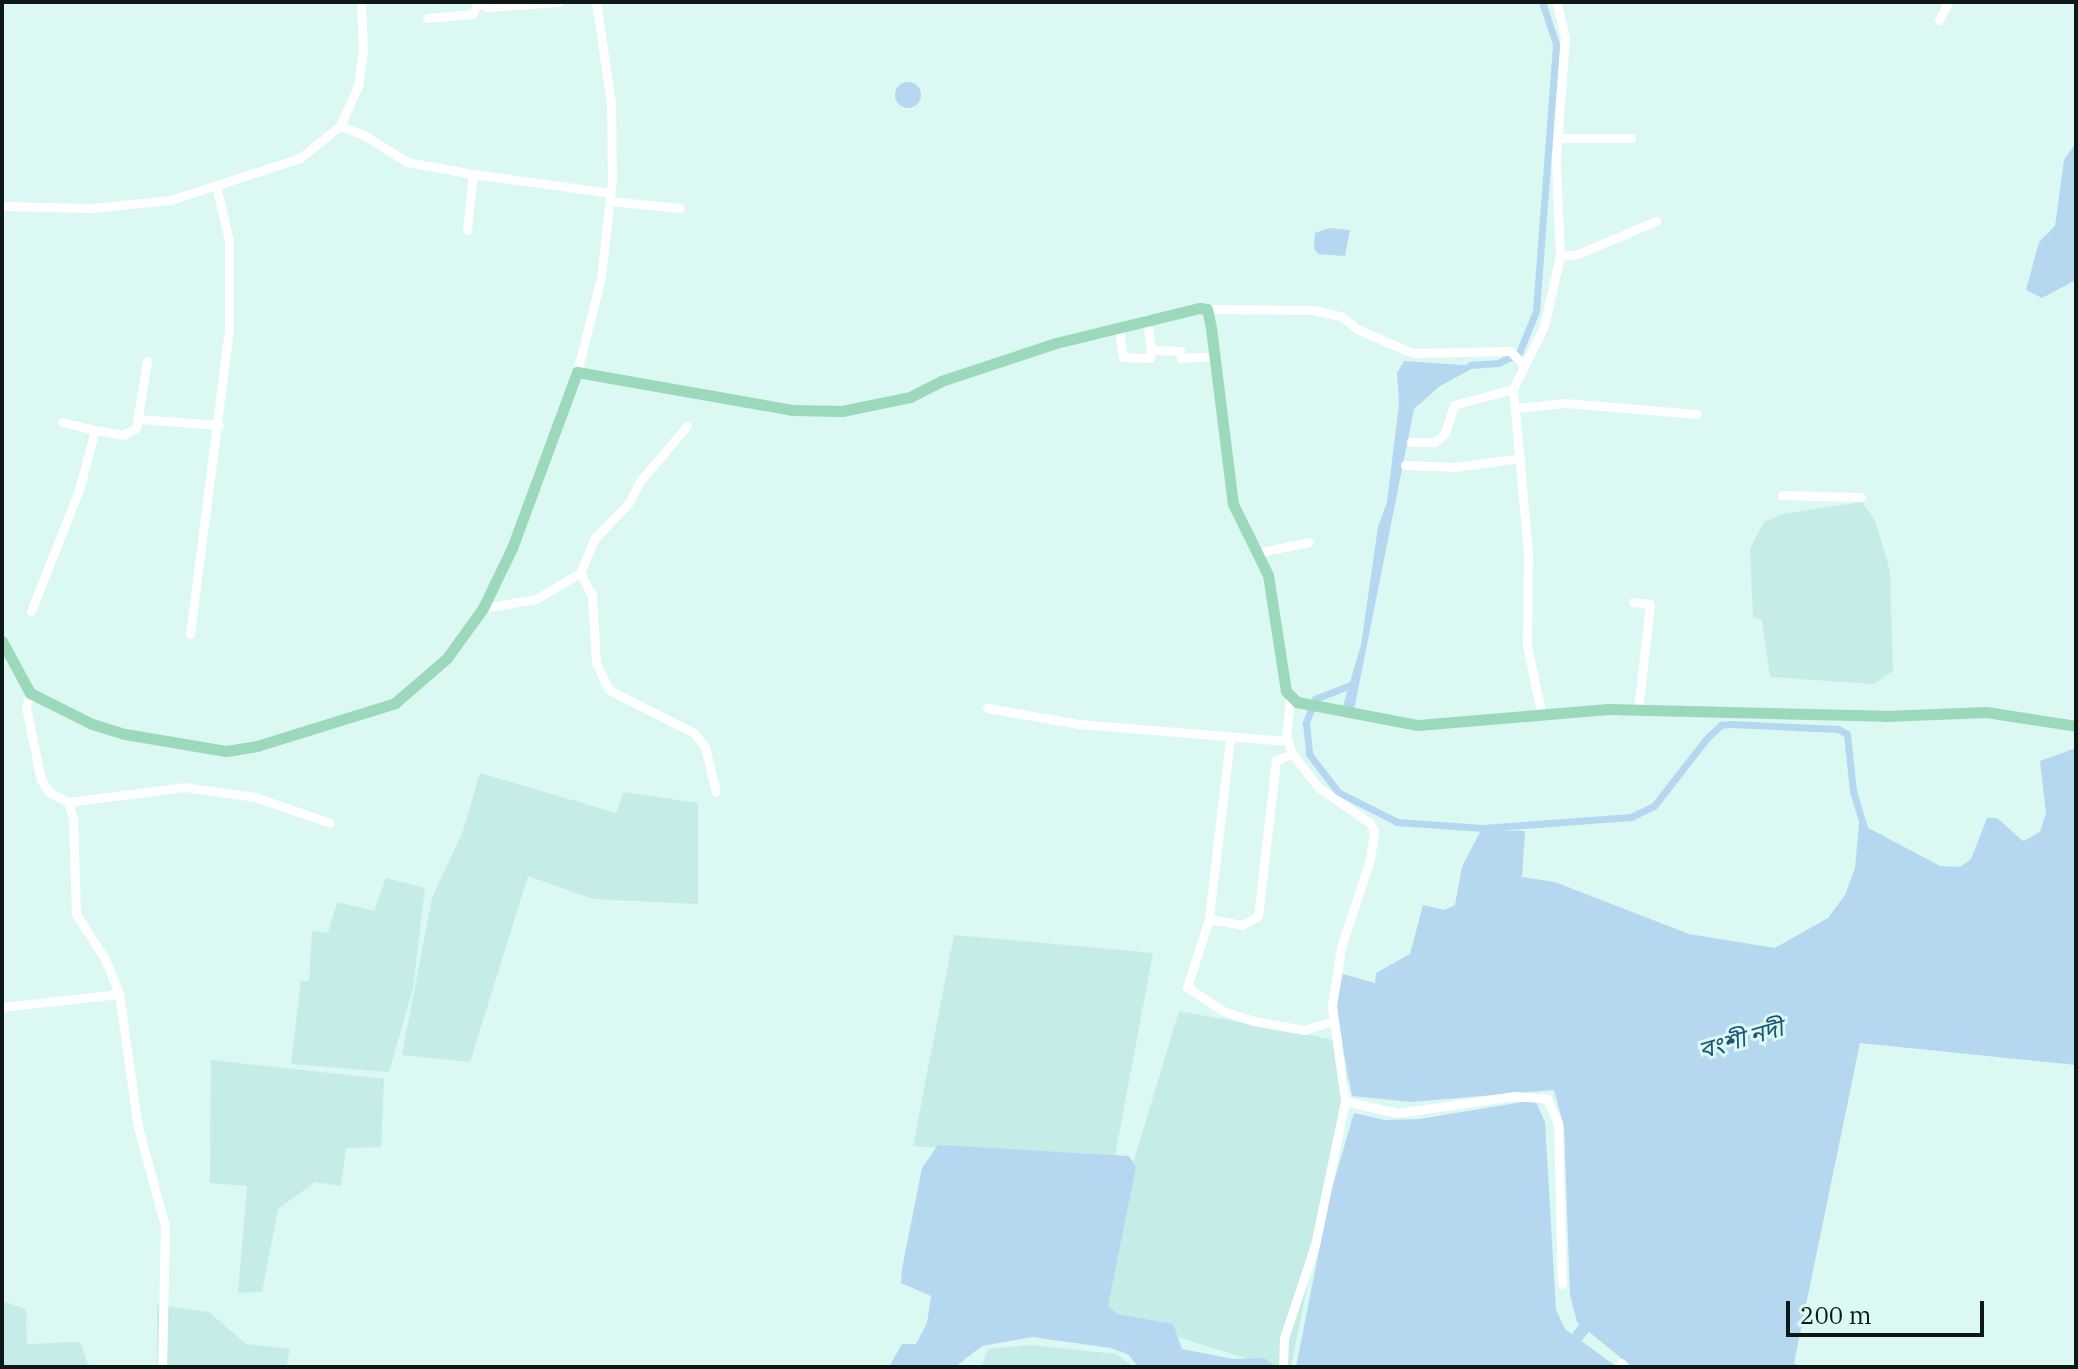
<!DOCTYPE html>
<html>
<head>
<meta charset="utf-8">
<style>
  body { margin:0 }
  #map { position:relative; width:2078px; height:1369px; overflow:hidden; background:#dbf8f3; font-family:"IBM Plex Serif","Noto Sans Bengali",serif }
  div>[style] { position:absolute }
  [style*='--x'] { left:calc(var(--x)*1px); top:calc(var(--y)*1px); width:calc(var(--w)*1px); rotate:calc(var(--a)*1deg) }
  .built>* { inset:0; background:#c6ece7 }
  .water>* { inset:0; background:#b5d8f0 }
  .round { border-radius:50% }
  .canal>* { height:7px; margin:-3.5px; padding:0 3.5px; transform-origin:3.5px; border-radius:3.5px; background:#b5d8f0 }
  .river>* { height:12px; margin:-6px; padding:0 6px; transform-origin:6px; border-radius:6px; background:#b5d8f0 }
  .minor>* { height:9px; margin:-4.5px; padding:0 4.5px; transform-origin:4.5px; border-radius:4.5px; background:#fff }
  .major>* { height:11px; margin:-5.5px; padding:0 5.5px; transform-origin:5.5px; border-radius:5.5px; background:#9bd9ba }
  span { translate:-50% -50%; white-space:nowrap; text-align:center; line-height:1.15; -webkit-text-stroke:6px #dbf8f3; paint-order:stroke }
  .water-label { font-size:24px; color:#1a5575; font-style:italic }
  .frame { position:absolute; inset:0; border:4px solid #0e1816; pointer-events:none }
  .scale { position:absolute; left:1786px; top:1301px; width:198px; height:36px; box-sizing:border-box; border:4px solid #0e1816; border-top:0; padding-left:10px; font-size:24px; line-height:28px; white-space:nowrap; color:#0e1816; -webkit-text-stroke:6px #dbf8f3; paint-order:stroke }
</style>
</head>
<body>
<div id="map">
  <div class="built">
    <div style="clip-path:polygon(1862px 502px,1875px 520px,1890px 571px,1893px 671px,1874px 684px,1770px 677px,1762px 620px,1753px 617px,1750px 549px,1764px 522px,1783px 514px)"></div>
    <div style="clip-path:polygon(480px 773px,616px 813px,624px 792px,698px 803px,698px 904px,593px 899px,528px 876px,470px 1062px,402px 1055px,432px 898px,463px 831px)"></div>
    <div style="clip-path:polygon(386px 878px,425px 888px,413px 988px,389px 1072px,291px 1064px,301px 981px,309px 981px,312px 931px,328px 933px,337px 902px,374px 911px)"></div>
    <div style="clip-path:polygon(954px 935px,1153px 953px,1114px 1161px,913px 1146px)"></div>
    <div style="clip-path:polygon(1179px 1011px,1356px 1044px,1291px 1367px,1275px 1367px,1089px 1310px)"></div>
    <div style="clip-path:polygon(211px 1060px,384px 1079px,381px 1147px,346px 1148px,341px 1186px,315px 1182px,278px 1209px,262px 1292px,238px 1293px,247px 1186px,210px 1183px)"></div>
    <div style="clip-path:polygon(2px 1301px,26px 1309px,27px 1344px,80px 1342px,89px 1367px,2px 1367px)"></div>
    <div style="clip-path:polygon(157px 1305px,209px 1312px,246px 1344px,290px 1349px,286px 1367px,157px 1367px)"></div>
    <div style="clip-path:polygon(1031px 1345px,1116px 1354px,1134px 1367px,981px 1367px,988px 1349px)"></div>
  </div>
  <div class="water">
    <div class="round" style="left:895px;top:82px;width:26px;height:26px"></div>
    <div style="clip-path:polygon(2076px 143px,2076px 280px,2042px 298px,2026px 290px,2039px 242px,2055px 226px,2064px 160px)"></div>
    <div style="clip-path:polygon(1329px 228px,1350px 230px,1345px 256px,1318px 254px,1314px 248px,1315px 233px)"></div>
    <div style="clip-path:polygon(1404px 361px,1477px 366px,1440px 386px,1414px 409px,1354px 710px,1343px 706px,1361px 645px,1378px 527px,1387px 502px,1399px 404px,1397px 373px)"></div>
    <div style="clip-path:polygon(2076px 748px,2076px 1065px,1860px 1043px,1794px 1363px,1802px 1367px,1632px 1367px,1577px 1322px,1570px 1295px,1564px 1127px,1554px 1090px,1411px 1102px,1352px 1096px,1336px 1006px,1343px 974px,1375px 983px,1376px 973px,1410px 954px,1423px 905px,1444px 910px,1455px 905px,1462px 867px,1481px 830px,1525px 831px,1522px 877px,1555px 882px,1689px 934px,1775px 948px,1828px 918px,1845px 895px,1855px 868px,1859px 823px,1940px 866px,1960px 867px,1971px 859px,1987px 818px,1997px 818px,2023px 841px,2040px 832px,2046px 813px,2040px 761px)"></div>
    <div style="clip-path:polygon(1535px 1100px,1545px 1122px,1556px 1310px,1565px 1329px,1617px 1367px,1296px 1367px,1330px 1195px,1354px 1113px,1385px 1120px,1419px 1119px)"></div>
    <div style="clip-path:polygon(938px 1145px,1129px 1156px,1136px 1167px,1108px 1306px,1117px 1314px,1173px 1324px,1182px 1349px,1233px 1359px,1264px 1358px,1277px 1367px,1138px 1367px,1129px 1355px,1111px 1348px,1032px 1337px,982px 1346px,955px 1367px,889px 1367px,902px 1344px,916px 1344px,927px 1323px,931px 1296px,901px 1283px,902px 1269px,922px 1168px)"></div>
  </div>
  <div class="canal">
    <div style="--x:1470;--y:365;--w:28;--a:-4"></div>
    <div style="--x:1498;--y:363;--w:23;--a:-25"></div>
    <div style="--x:1519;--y:353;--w:45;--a:-68"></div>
    <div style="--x:1536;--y:311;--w:268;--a:-85.7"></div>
    <div style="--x:1556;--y:44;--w:44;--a:-108.4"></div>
    <div style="--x:1353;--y:684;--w:41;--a:158.5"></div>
    <div style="--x:1315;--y:699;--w:26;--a:111"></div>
    <div style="--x:1306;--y:723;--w:31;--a:84"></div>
    <div style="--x:1309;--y:754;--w:48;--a:52.7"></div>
    <div style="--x:1338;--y:792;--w:66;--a:27"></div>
    <div style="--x:1397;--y:822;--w:86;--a:4"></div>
    <div style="--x:1483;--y:828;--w:148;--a:-4.3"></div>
    <div style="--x:1631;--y:817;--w:25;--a:-26"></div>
    <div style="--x:1654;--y:806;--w:86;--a:-52.1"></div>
    <div style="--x:1707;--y:738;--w:19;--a:-43"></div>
    <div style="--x:1721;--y:725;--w:10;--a:-6"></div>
    <div style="--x:1731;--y:724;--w:107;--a:2.7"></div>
    <div style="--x:1838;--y:729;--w:10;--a:29"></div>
    <div style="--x:1847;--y:734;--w:57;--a:84"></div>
    <div style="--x:1853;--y:791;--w:42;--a:73.3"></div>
  </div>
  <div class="river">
    <div style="--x:1553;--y:1367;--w:64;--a:-51.3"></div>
  </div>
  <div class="minor">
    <div style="--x:476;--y:2;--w:13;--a:23"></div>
    <div style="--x:488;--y:7;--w:71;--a:-4"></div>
    <div style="--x:427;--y:18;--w:45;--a:-5.1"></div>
    <div style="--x:472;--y:14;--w:9;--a:-63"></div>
    <div style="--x:1939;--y:20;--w:20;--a:-63"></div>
    <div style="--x:340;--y:126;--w:44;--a:-65.8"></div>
    <div style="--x:358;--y:86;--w:35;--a:-82"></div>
    <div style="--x:363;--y:51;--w:49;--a:-92.3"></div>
    <div style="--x:1559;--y:138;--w:72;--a:0"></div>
    <div style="--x:610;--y:201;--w:70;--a:5.7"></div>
    <div style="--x:2;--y:206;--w:90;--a:1.3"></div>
    <div style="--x:92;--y:208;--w:79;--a:-5.8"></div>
    <div style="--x:171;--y:200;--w:136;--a:-18"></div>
    <div style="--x:300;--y:158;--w:51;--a:-38.7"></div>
    <div style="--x:340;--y:126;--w:26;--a:21"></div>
    <div style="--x:364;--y:135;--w:51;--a:32.1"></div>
    <div style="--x:407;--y:162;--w:67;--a:10.3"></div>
    <div style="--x:467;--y:230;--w:56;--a:-83.9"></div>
    <div style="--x:473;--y:174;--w:139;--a:7.8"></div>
    <div style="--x:1560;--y:256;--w:18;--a:-6"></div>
    <div style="--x:1578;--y:254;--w:85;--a:-22.9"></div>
    <div style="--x:1207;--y:309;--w:107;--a:0.5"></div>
    <div style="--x:1314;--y:310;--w:28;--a:13"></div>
    <div style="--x:1341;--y:316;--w:21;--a:39"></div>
    <div style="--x:1357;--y:329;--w:61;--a:23.2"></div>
    <div style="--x:1413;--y:353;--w:97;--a:-1.2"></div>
    <div style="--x:1510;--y:351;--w:20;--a:45"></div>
    <div style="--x:1147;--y:319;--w:31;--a:83"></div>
    <div style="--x:1151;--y:350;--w:29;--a:2"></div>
    <div style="--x:1180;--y:351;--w:7;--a:82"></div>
    <div style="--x:1181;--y:358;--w:33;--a:-3"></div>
    <div style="--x:1119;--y:330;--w:27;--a:82"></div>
    <div style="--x:1123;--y:357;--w:27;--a:2"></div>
    <div style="--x:1150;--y:358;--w:8;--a:-83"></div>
    <div style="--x:577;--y:372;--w:98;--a:-75.8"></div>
    <div style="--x:601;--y:277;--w:99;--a:-83.6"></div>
    <div style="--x:612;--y:179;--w:76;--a:-90.8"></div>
    <div style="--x:611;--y:103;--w:102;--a:-98.4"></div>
    <div style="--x:1515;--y:408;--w:50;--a:-5.7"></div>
    <div style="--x:1565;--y:403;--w:132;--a:4.8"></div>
    <div style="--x:138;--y:419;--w:81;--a:4.2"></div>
    <div style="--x:62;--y:422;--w:34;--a:14"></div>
    <div style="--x:1411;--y:442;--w:24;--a:0"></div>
    <div style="--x:1435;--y:442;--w:13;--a:-42"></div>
    <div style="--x:1445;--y:433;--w:29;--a:-72"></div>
    <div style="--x:1454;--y:405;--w:61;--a:-15.2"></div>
    <div style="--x:1405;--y:465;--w:50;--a:2.3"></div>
    <div style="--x:1455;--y:467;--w:66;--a:-7.9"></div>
    <div style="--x:1782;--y:495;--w:79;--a:1.5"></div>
    <div style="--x:1256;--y:553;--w:54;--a:-11.7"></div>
    <div style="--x:580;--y:573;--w:26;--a:62"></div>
    <div style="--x:592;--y:596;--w:67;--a:86.6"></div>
    <div style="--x:596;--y:663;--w:30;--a:64"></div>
    <div style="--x:609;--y:690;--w:95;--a:26.8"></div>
    <div style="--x:694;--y:733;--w:18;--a:52"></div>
    <div style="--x:705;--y:747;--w:46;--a:76.3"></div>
    <div style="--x:1633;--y:602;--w:17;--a:7"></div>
    <div style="--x:1650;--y:604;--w:106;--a:96.5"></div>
    <div style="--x:483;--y:608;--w:54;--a:-9.6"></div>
    <div style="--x:536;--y:599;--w:51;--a:-30.6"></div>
    <div style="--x:580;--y:573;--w:38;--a:-67"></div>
    <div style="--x:595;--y:538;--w:47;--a:-45.9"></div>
    <div style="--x:628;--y:504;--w:27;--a:-62"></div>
    <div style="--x:641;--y:480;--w:71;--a:-49.6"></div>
    <div style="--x:31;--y:611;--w:130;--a:-68.4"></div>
    <div style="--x:79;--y:490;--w:62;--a:-75.1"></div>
    <div style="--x:95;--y:430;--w:28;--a:10"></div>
    <div style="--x:123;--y:435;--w:15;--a:-28"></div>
    <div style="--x:136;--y:428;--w:68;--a:-80.7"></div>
    <div style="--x:190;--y:634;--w:306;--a:-82.7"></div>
    <div style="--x:229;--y:330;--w:89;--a:-90"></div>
    <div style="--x:229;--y:241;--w:57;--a:-103.1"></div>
    <div style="--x:30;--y:693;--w:15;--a:106"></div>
    <div style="--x:26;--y:707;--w:75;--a:78.4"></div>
    <div style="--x:41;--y:780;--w:16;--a:55"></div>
    <div style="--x:50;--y:793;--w:20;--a:27"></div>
    <div style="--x:68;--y:802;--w:17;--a:73"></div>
    <div style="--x:73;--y:818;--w:96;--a:88.2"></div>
    <div style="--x:76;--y:914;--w:54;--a:57.2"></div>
    <div style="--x:105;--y:959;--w:38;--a:68"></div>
    <div style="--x:987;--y:708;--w:93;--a:9.9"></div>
    <div style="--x:1079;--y:724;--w:209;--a:4.7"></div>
    <div style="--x:1541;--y:712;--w:68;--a:-101.8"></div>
    <div style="--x:1527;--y:645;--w:92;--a:-89.4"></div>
    <div style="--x:1528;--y:553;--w:165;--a:-95.2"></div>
    <div style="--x:1513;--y:389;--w:70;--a:-63.8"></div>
    <div style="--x:1544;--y:326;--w:72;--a:-77.1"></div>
    <div style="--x:1560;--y:256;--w:97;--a:-92.4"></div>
    <div style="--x:1556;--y:159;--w:122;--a:-85.8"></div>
    <div style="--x:1565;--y:37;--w:36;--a:-104"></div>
    <div style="--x:1230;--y:739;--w:181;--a:96.7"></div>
    <div style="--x:1209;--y:919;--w:71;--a:107.9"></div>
    <div style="--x:1187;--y:987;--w:43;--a:33.7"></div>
    <div style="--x:1223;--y:1011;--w:32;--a:18"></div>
    <div style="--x:1253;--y:1021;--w:52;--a:10"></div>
    <div style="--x:1304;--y:1030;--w:28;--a:-17"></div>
    <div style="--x:68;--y:802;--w:118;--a:-7.3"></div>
    <div style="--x:185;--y:787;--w:71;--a:8.1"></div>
    <div style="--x:255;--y:797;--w:79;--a:19.1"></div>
    <div style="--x:1209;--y:919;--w:34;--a:10"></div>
    <div style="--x:1242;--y:925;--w:18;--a:-29"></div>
    <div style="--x:1258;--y:916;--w:157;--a:-83.4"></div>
    <div style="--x:1276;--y:760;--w:17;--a:-21"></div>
    <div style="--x:2;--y:1007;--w:118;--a:-6.3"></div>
    <div style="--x:119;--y:994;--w:134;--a:81.9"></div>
    <div style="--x:138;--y:1127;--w:103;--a:74.7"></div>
    <div style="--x:165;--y:1226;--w:141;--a:91.2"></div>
    <div style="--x:1345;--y:1101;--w:53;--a:13"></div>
    <div style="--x:1397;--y:1113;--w:119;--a:-8.2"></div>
    <div style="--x:1515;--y:1096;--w:32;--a:5"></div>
    <div style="--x:1547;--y:1099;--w:26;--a:65"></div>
    <div style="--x:1558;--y:1123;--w:161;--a:88.6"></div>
    <div style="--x:1621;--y:1363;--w:6;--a:45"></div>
    <div style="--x:1283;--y:1367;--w:29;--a:-88"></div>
    <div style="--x:1284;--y:1338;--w:98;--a:-71.6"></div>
    <div style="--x:1315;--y:1245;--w:147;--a:-78.2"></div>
    <div style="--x:1345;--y:1101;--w:96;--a:-97.8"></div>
    <div style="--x:1332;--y:1006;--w:60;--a:-81.3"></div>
    <div style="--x:1341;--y:947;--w:92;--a:-71.6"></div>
    <div style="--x:1370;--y:860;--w:29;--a:-82"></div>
    <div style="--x:1374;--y:831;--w:9;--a:-117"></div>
    <div style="--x:1370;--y:823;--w:62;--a:-145.5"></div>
    <div style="--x:1319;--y:788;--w:43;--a:-128.5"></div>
    <div style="--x:1292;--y:754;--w:19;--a:-108"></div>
    <div style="--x:1286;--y:736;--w:37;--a:-84"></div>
  </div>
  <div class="major">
    <div style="--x:2;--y:641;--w:59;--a:61.7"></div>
    <div style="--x:30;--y:693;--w:69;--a:26.6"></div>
    <div style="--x:92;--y:724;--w:34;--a:17"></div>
    <div style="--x:125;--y:734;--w:102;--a:9.6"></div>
    <div style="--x:226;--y:751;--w:31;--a:-9"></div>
    <div style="--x:257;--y:746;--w:145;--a:-17.3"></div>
    <div style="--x:395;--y:703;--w:69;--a:-40.9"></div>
    <div style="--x:447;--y:658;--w:62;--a:-54.2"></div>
    <div style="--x:483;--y:608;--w:67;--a:-64.2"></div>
    <div style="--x:512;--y:548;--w:188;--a:-69.7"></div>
    <div style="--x:577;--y:372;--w:218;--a:10"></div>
    <div style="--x:792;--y:410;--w:50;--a:1.1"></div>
    <div style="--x:842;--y:411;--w:69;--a:-11.6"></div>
    <div style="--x:910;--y:397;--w:35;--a:-27"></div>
    <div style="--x:941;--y:381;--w:121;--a:-18.3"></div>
    <div style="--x:1056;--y:343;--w:148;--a:-13.7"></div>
    <div style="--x:1200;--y:308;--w:7;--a:8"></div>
    <div style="--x:1207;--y:309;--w:19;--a:78"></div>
    <div style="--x:1211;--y:328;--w:177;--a:82.9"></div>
    <div style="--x:1233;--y:504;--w:79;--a:63.8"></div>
    <div style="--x:1268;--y:575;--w:117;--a:81.2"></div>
    <div style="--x:1286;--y:691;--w:16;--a:45"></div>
    <div style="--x:1297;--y:702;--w:123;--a:10.8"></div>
    <div style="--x:1418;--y:725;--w:191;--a:-4.8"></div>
    <div style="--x:1608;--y:709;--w:278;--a:1.4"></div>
    <div style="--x:1886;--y:716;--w:100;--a:-2.3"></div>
    <div style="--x:1986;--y:712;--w:91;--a:8.8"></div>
  </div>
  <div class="water-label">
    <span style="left:1741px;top:1039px;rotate:-16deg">বংশী নদী</span>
  </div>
  <div class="frame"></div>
  <div class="scale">200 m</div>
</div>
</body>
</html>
